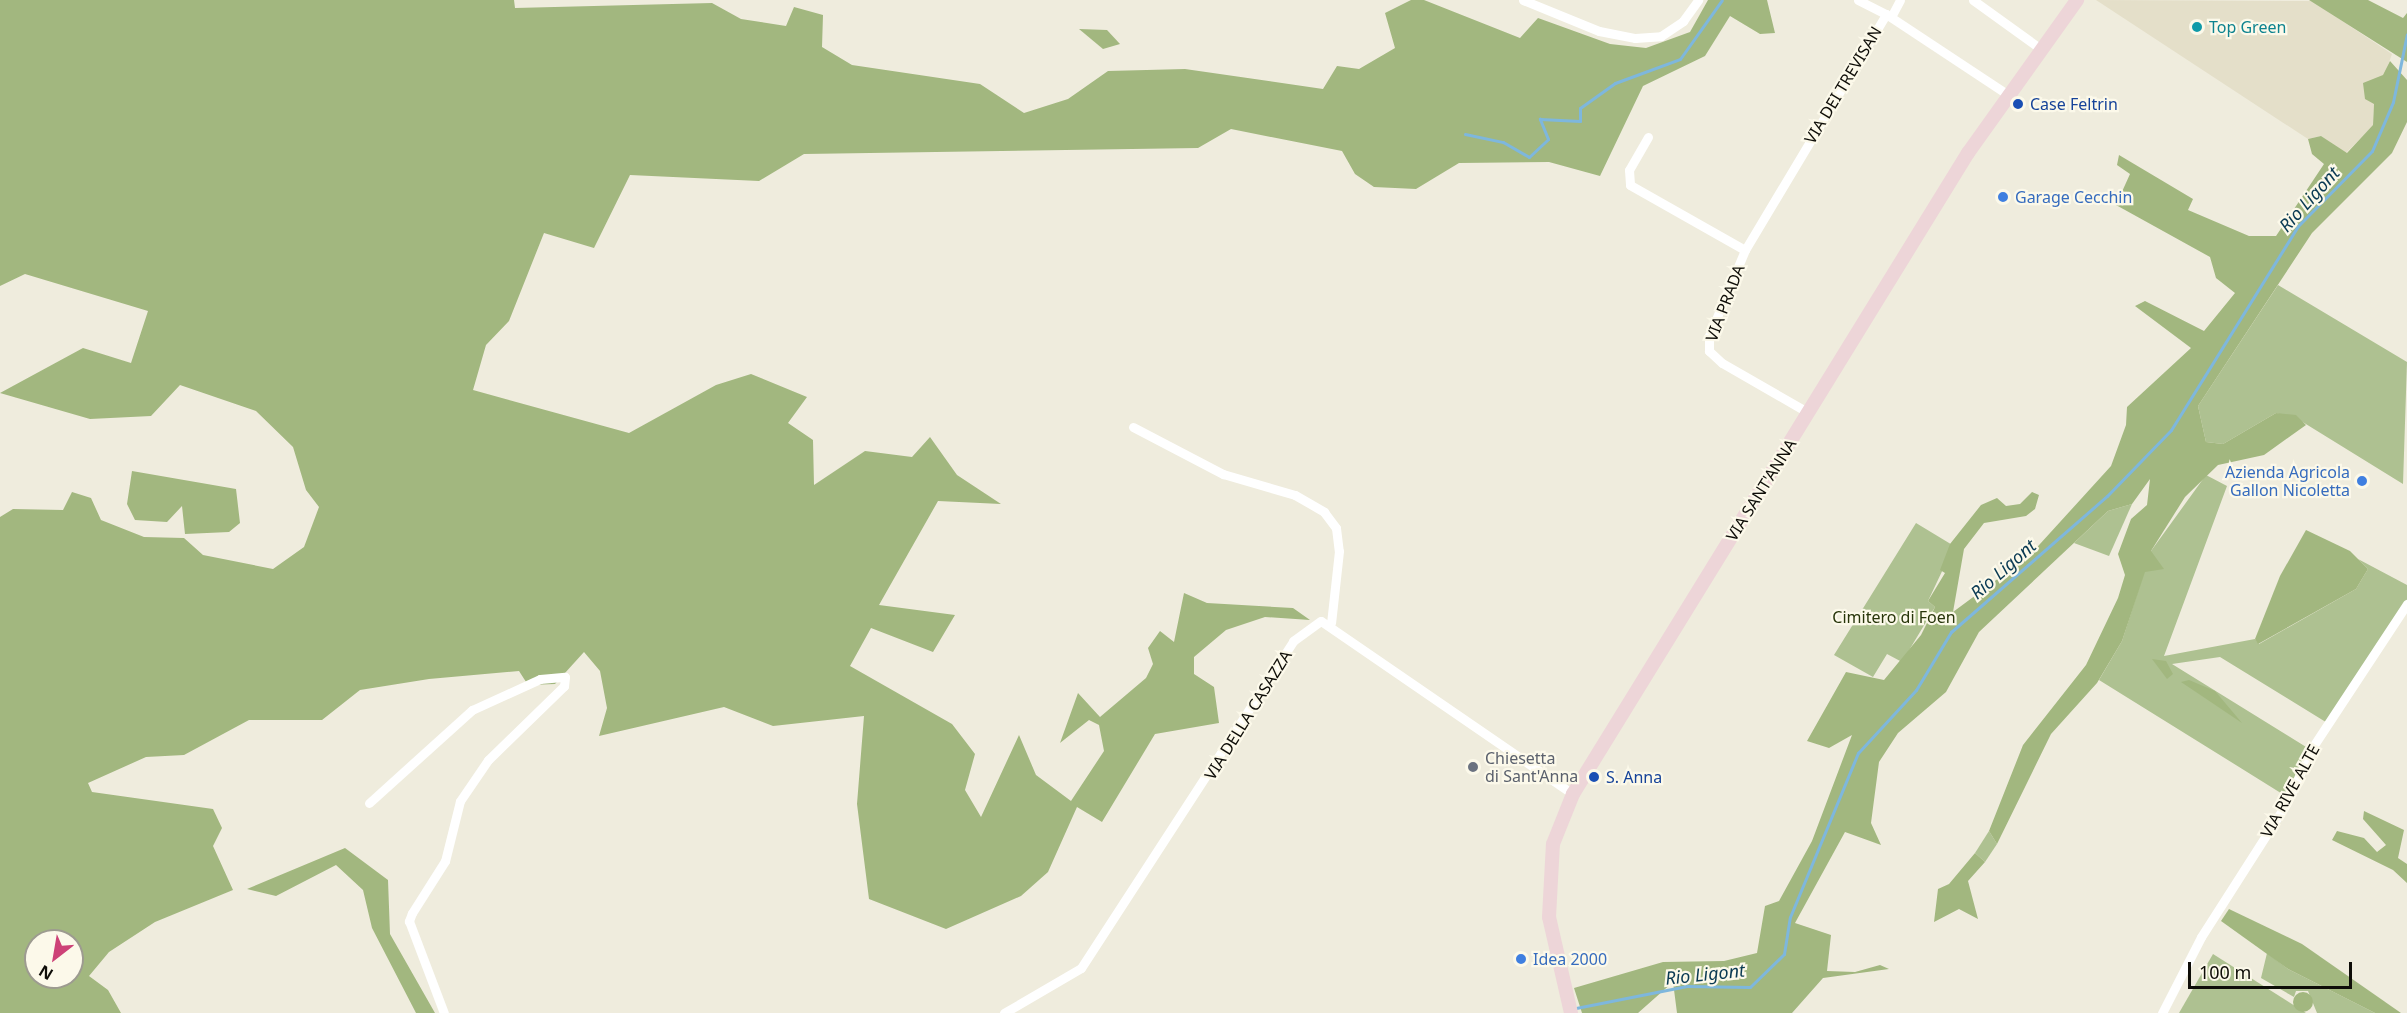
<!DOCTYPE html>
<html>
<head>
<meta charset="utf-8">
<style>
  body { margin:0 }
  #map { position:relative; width:2407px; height:1013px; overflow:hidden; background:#efecdd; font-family:"Noto Sans",sans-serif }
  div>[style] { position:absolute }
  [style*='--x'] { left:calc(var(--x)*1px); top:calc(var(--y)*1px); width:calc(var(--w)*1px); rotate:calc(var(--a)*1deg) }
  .built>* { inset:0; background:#e4dfc9 }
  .green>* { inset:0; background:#aec191 }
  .forest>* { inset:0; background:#a2b77f }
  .round { border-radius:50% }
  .stream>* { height:3px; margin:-1.5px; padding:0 1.5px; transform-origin:1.5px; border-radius:1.5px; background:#7eb7dd }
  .minor>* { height:9px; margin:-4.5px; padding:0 4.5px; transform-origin:4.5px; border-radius:4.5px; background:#fff }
  .secondary>* { height:14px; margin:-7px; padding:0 7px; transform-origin:7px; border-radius:7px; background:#edd5d8 }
  .dots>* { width:16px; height:16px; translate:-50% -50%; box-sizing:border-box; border:3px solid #fcf9ea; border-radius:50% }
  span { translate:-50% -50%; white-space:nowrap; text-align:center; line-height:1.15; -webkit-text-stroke:4.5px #fcf9ea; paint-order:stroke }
  .culture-label { font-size:16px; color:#0d838f }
  .left { translate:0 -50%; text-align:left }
  .street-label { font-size:16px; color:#0e0d08 }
  .transit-label { font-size:16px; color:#164399 }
  .shop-label { font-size:16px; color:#366cbe }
  .right { translate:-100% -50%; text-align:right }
  .park-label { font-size:16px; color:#27350a }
  .worship-label { font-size:16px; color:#5b616d }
  .water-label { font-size:18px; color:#0a3a53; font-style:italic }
  .north { position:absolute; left:24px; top:929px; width:60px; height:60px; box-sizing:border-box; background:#fcf9ea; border:2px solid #9d9b90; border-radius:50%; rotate:211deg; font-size:16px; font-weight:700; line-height:24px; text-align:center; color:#0e0d08 }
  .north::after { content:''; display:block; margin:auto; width:21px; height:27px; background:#cd4277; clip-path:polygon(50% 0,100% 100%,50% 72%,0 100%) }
  .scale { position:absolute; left:2188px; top:962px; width:164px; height:27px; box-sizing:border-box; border:3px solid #0e0d08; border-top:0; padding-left:8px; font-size:18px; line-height:21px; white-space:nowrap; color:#0e0d08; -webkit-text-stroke:4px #fcf9ea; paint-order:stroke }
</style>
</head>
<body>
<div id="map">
  <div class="built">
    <div style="clip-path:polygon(2096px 0,2312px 1px,2392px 54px,2374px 104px,2373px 126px,2346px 153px,2321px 136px,2308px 139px)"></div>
  </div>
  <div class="green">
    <div style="clip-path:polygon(2278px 285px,2407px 362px,2403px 484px,2301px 421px,2276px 413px,2223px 444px,2206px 442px,2198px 406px)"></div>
    <div style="clip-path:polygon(2206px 475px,2227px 486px,2164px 656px,2255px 639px,2259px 644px,2356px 589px,2368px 569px,2358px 559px,2407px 585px,2407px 604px,2329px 724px,2220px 657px,2172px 664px,2311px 750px,2289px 798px,2099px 680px,2122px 641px,2151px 551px)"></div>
    <div style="clip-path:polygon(2132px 504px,2109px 556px,2074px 543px,2108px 511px)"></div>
    <div style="clip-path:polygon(1916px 523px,1954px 546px,1928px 601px,1935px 607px,1902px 662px,1887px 654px,1873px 677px,1834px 655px)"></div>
    <div style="clip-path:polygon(1989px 831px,1997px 844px,1985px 862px,1975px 853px)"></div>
    <div style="clip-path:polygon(2267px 953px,2288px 969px,2375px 1013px,2317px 1013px,2308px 991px,2296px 991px,2294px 997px,2261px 978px)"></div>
    <div style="clip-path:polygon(2213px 954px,2306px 1013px,2179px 1013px)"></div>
  </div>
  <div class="forest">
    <div style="clip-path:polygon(evenodd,0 0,514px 0,515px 8px,712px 3px,741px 19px,786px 26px,794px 7px,823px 15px,822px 47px,852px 65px,980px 84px,1024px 113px,1068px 99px,1108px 71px,1185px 69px,1323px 89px,1337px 66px,1359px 69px,1395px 48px,1385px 13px,1411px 0,1424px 0,1520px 38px,1538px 18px,1610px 44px,1646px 48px,1690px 32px,1708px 0,1767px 0,1775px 33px,1760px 34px,1730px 16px,1705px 56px,1643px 86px,1600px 176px,1549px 162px,1459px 163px,1416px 189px,1374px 187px,1355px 174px,1342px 151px,1231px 129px,1198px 148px,804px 154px,759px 181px,630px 175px,594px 248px,544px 233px,509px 321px,486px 345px,473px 390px,629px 433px,716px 385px,751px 374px,807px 397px,788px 423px,813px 440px,814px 485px,865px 451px,912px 457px,930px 437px,957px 475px,1001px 504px,938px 501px,879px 605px,955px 615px,933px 652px,871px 628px,850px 666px,952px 724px,975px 754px,965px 790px,981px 817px,1019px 735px,1036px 775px,1071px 801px,1104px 751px,1099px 725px,1089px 720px,1060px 743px,1078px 693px,1100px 717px,1146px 678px,1153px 664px,1148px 648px,1160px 631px,1174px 642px,1184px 593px,1207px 603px,1293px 608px,1310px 620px,1265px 617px,1226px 630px,1194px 657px,1194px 674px,1214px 687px,1219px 723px,1155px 734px,1102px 822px,1077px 807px,1048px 872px,1021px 896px,946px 929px,869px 899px,857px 804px,864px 716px,773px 726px,724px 707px,599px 736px,607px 708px,600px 671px,584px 652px,555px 684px,528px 685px,519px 671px,429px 679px,360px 690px,322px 720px,249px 720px,184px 755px,146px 757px,88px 783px,92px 792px,213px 809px,222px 828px,213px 846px,233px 890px,155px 922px,109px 952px,89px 976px,108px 990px,121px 1013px,0 1013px,0 517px,13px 509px,63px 510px,72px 492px,91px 498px,101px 520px,144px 537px,184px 538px,203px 555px,273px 569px,304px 547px,319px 507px,306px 490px,293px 447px,256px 411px,180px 385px,151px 416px,90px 419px,0 393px,83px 348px,131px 363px,148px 311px,25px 274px,0 286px,0 0,36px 941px,72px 941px,72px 977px,36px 977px,36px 941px)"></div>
    <div style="clip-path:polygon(2309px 0,2368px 0,2403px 18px,2407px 13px,2407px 62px)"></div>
    <div style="clip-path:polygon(1079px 29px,1107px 30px,1120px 44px,1103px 49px)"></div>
    <div style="clip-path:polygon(2390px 61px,2407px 80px,2407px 122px,2392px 153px,2312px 233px,2198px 406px,2206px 442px,2223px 444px,2276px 413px,2296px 415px,2306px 425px,2264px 455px,2218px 465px,2185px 497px,2151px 551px,2164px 569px,2145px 572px,2122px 641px,2097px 683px,2051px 734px,1997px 844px,1989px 831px,2023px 745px,2086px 665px,2118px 598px,2125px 575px,2118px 554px,2131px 519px,2147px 505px,2150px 479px,2132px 504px,2108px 511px,1979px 632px,1946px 692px,1898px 733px,1879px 762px,1871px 823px,1881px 845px,1845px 832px,1795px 923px,1831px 935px,1827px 971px,1855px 972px,1880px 965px,1889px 969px,1823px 978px,1792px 1013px,1677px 1013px,1673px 982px,1638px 1013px,1582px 1013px,1574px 988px,1663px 962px,1724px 961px,1757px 953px,1765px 906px,1779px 901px,1812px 841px,1852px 735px,1829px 748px,1807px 741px,1846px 672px,1884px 680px,1921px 635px,1935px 607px,1928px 601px,1945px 573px,1940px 570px,1950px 544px,1981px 505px,1997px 498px,2006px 506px,2020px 504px,2032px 492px,2039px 495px,2035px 509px,2026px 516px,1984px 523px,1964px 549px,1953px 612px,2030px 555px,2111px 466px,2126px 425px,2127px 407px,2191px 348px,2135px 306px,2145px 301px,2204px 331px,2235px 293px,2216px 278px,2210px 257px,2116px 205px,2130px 174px,2117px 165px,2119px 155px,2193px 199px,2188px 210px,2249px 236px,2276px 236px,2324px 164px,2312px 154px,2308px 139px,2321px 136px,2347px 153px,2373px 125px,2374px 104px,2365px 99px,2363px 83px,2383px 75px)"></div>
    <div style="clip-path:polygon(132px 471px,236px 489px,240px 523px,229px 532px,185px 534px,182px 506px,167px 522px,135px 520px,127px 504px)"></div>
    <div style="clip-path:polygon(2306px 530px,2350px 551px,2368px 569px,2356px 589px,2258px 644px,2255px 639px,2280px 576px)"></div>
    <div style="clip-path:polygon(2152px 659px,2166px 661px,2173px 674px,2167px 679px)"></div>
    <div style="clip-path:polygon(2189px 680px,2215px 691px,2242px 723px,2181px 682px)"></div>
    <div style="clip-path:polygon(2364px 811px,2404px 830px,2398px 858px,2407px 864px,2407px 883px,2393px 870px,2332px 840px,2337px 831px,2364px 838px,2377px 852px,2386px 845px,2363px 819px)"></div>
    <div style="clip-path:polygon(345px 848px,388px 880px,390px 934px,435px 1013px,416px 1013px,372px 928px,363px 890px,336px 865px,276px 896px,247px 889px)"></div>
    <div style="clip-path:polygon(1975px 853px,1985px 862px,1968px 881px,1978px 919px,1959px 909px,1934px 922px,1938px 889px,1949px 884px)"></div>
    <div style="clip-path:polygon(2229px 909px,2302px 944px,2401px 1013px,2375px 1013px,2288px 969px,2221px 921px)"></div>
    <div class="round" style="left:2293px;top:992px;width:20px;height:20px"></div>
  </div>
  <div class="stream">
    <div style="--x:1465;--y:134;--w:39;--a:12"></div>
    <div style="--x:1503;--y:142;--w:30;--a:30"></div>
    <div style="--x:1529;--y:157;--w:26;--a:-43"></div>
    <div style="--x:1548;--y:139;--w:22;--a:-112"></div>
    <div style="--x:1540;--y:119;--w:40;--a:2.9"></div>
    <div style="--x:1580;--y:121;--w:13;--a:-90"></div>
    <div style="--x:1580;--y:108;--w:43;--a:-35.5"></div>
    <div style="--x:1615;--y:83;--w:69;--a:-20.3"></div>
    <div style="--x:1680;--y:59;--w:72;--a:-54.6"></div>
    <div style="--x:1576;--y:1008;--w:113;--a:-11.2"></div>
    <div style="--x:1687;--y:986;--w:63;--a:0.9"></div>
    <div style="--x:1750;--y:987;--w:47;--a:-44.1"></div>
    <div style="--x:1784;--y:954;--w:37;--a:-81"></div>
    <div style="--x:1790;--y:917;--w:178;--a:-67.5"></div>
    <div style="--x:1858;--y:753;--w:86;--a:-47.4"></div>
    <div style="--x:1916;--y:690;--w:68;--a:-58.9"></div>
    <div style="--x:1951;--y:632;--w:207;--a:-41.1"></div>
    <div style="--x:2107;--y:496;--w:92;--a:-45.9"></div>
    <div style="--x:2171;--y:430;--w:240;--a:-58.1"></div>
    <div style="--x:2298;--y:226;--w:105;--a:-45.4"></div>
    <div style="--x:2372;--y:151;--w:53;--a:-66.8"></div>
    <div style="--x:2393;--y:102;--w:69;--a:-78.4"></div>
  </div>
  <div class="minor">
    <div style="--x:1523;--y:0;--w:82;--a:22.2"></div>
    <div style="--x:1599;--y:31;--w:37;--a:11"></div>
    <div style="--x:1635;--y:38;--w:26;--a:-4"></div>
    <div style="--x:1661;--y:36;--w:27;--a:-34"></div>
    <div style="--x:1683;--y:21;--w:26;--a:-54"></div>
    <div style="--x:1858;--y:0;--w:31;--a:27"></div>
    <div style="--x:1973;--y:0;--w:84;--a:35.8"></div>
    <div style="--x:1891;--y:17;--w:19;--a:-62"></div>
    <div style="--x:1648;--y:137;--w:38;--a:120"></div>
    <div style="--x:1629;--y:170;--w:15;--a:86"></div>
    <div style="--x:1630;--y:185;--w:132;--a:29.5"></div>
    <div style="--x:1809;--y:413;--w:100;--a:-150.1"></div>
    <div style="--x:1722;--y:363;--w:18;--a:-137"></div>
    <div style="--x:1709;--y:351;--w:15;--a:-90"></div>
    <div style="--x:1709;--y:336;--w:93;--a:-67.3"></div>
    <div style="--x:1745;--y:250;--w:275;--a:-59.1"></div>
    <div style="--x:1886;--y:14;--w:145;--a:33.5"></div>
    <div style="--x:1133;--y:427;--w:102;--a:27.6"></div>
    <div style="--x:1223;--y:474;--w:75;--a:16.3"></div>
    <div style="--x:1295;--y:495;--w:34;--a:30"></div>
    <div style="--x:1324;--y:512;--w:20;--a:53"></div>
    <div style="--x:1336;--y:528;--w:23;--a:83"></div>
    <div style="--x:1339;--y:551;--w:72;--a:96.3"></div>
    <div style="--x:369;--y:803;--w:139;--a:-42.1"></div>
    <div style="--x:472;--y:710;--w:75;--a:-24.5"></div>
    <div style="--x:540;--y:679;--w:25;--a:-5"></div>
    <div style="--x:565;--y:677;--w:9;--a:96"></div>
    <div style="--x:564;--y:686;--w:106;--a:135.8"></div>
    <div style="--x:488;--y:760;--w:50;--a:124.3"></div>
    <div style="--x:460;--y:801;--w:62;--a:104"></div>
    <div style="--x:445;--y:861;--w:62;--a:122.4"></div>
    <div style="--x:412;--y:913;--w:9;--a:111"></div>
    <div style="--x:409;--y:921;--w:98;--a:69.2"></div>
    <div style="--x:1004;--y:1013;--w:89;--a:-30.3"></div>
    <div style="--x:1081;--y:968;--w:390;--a:-57"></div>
    <div style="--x:1293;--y:641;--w:34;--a:-36"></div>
    <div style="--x:1321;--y:621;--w:306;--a:34.5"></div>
    <div style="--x:2162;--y:1013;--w:85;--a:-62.8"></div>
    <div style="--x:2201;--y:937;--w:158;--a:-57.4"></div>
    <div style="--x:2286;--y:804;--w:62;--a:-65.1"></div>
    <div style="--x:2312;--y:748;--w:173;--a:-56.6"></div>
  </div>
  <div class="secondary">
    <div style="--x:1571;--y:1013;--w:98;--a:-102.9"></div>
    <div style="--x:1549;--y:917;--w:73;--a:-86.9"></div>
    <div style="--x:1553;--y:844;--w:54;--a:-68.2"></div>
    <div style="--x:1573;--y:794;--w:753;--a:-58.36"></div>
    <div style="--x:1968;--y:153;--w:188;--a:-54.5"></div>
  </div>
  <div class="dots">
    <div style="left:2197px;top:27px;background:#0f9aa8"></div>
    <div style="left:2018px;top:104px;background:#1a4fb4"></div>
    <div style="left:2003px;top:197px;background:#3f7fe0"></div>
    <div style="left:2362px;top:481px;background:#3f7fe0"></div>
    <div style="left:1473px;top:767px;background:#6b7280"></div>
    <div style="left:1594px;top:777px;background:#1a4fb4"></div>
    <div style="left:1521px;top:959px;background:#3f7fe0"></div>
  </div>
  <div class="culture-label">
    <span class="left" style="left:2209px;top:27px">Top Green</span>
  </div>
  <div class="street-label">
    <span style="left:1843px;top:85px;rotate:-59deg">VIA DEI TREVISAN</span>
    <span style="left:1725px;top:303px;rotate:-69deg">VIA PRADA</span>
    <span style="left:1761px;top:490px;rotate:-58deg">VIA SANT'ANNA</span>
    <span style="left:1248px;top:715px;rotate:-58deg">VIA DELLA CASAZZA</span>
    <span style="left:2290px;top:791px;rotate:-61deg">VIA RIVE ALTE</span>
  </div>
  <div class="transit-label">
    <span class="left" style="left:2030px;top:104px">Case Feltrin</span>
    <span class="left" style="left:1606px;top:777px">S. Anna</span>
  </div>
  <div class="shop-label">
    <span class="left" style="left:2015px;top:197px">Garage Cecchin</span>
    <span class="right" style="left:2350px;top:481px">Azienda Agricola<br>Gallon Nicoletta</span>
    <span class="left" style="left:1533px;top:959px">Idea 2000</span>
  </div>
  <div class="park-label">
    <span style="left:1894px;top:617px">Cimitero di Foen</span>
  </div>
  <div class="worship-label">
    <span class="left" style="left:1485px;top:767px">Chiesetta<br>di Sant'Anna</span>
  </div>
  <div class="water-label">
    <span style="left:2309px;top:199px;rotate:-48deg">Rio Ligont</span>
    <span style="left:2003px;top:569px;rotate:-41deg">Rio Ligont</span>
    <span style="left:1705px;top:974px;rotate:-6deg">Rio Ligont</span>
  </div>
  <div class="north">N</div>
  <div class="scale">100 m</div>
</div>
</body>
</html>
